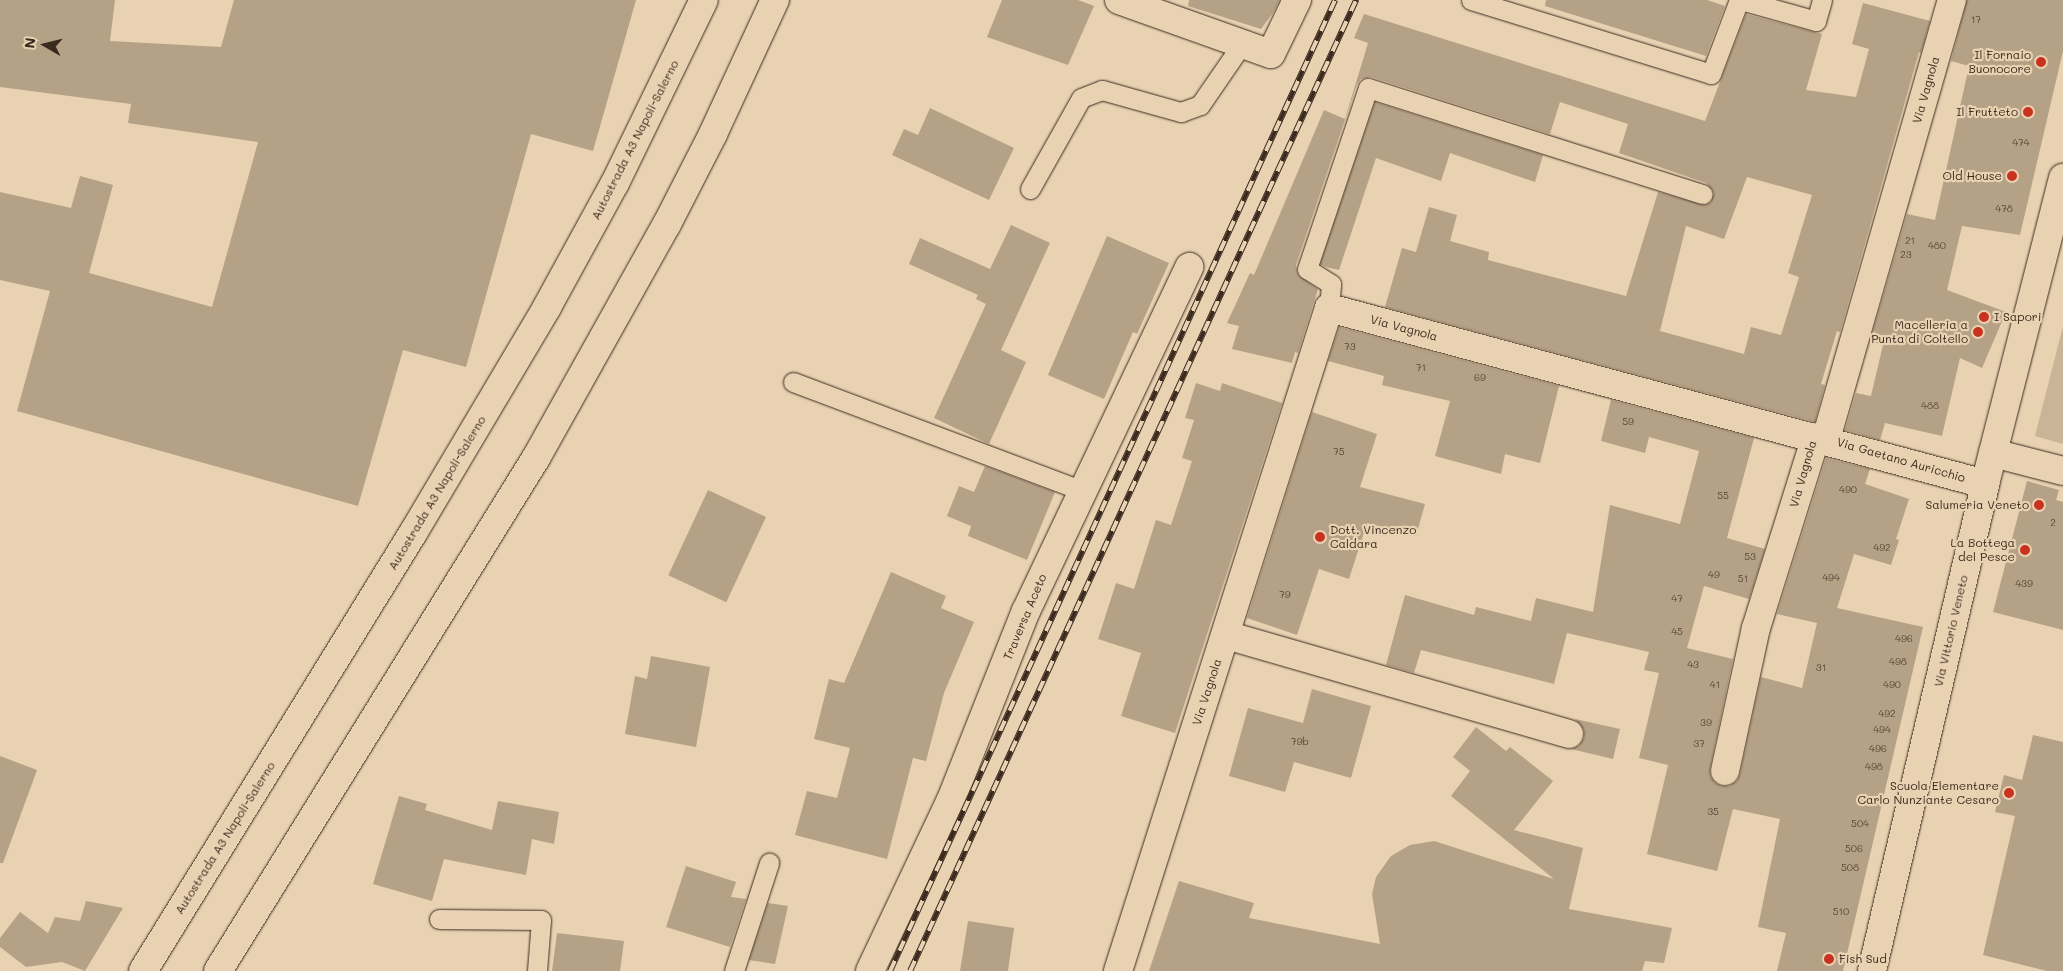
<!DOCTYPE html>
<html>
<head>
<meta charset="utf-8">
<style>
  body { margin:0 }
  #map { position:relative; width:2063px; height:971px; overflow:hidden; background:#e9d2b2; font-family:Mali,sans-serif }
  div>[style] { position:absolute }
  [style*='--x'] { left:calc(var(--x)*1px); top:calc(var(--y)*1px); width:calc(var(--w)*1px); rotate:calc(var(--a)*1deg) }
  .green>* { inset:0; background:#cab497 }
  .building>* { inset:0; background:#b5a186; transform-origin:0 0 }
  .roads { filter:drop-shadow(0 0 1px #3b2a1e) drop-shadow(0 0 1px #3b2a1e) }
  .lane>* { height:19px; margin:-9.5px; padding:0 9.5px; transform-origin:9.5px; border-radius:9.5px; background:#e9d2b2 }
  .street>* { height:28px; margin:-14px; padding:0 14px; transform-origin:14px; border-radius:14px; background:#e9d2b2 }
  .primary>* { height:28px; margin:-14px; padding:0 14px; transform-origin:14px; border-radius:14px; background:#e9d2b2 }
  .highway>* { height:28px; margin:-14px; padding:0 14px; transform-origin:14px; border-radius:14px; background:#e9d2b2 }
  .rail>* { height:5.5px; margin-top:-2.75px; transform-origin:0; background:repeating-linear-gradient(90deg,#e9d2b2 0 11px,#3b2a1e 0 22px); box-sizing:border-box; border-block:1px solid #3b2a1e }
  .dots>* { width:14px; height:14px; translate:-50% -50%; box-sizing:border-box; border:2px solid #e9d2b2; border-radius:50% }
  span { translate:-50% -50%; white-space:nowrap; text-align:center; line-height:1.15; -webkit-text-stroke:4.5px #e9d2b2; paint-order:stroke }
  .number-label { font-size:10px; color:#5a4838 }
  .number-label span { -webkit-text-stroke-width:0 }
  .poi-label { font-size:12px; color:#3b2a1e }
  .right { translate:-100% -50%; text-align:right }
  .left { translate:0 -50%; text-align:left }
  .street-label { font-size:12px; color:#3b2a1e }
  .north { position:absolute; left:20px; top:20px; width:50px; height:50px; -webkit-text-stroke:4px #e9d2b2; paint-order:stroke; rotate:278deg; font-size:14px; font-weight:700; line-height:20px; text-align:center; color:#3b2a1e }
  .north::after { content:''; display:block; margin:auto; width:18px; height:22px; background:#3b2a1e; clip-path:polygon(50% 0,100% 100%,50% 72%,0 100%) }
</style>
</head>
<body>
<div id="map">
  <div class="green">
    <div style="clip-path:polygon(2063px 326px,2063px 444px,2035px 436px)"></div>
  </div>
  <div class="building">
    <div style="clip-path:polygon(0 0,115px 0,110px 41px,221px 47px,234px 0,636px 0,593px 151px,531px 134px,466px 367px,403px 350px,358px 506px,17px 411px,50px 291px,0 280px,0 192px,71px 208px,80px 176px,113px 185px,89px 273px,212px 307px,258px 142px,128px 123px,131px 104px,0 87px)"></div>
    <div style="clip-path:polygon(1002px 0,1078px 0,1094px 6px,1068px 65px,987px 37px)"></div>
    <div style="clip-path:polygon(1189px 0,1280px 0,1273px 13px,1261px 29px,1188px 6px)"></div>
    <div style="clip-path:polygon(1546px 0,1707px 0,1725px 6px,1706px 56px,1545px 6px)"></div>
    <div style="clip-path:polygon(1967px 0,2063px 0,2063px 51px,2020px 235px,1962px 226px,1947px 290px,2006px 312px,1982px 368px,1960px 358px,1942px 436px,1885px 423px,1880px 440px,1845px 430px,1856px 393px,1871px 396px,1883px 345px,1870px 341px,1907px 214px,1935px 220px,1969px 66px,1951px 61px)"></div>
    <div style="clip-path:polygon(evenodd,1863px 3px,1930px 21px,1921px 53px,1919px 52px,1840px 332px,1837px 331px,1821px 384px,1825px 385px,1815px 422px,1385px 307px,1402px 248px,1416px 252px,1429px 207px,1457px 215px,1450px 241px,1489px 252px,1488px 260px,1626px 296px,1658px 192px,1705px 205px,1711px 202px,1714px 192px,1706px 183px,1619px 153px,1628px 124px,1560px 102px,1550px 134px,1371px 77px,1361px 79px,1357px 84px,1296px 265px,1298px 275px,1318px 289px,1298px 353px,1295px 352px,1292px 363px,1232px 349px,1239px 326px,1227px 323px,1250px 273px,1254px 275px,1324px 110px,1345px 119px,1368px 43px,1354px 38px,1364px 14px,1705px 121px,1746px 14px,1822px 34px,1806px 90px,1856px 97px,1869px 49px,1852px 44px,1863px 3px,1747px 177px,1812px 195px,1788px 273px,1799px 277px,1781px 335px,1751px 327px,1744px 354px,1660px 331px,1686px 226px,1724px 239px,1747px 177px)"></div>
    <div style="clip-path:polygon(1375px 102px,1543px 155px,1535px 182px,1450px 153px,1441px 181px,1376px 158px,1339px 270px,1326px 267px,1320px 264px)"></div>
    <div style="clip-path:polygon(930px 108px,1014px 148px,989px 200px,892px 155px,904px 129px,918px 135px)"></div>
    <div style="clip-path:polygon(1011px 225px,1050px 243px,1001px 350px,1026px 362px,989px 444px,934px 418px,986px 304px,976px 299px,978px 295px,909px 264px,920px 238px,990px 269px)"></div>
    <div style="clip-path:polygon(1107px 236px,1169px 263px,1137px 334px,1133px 332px,1104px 399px,1048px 375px)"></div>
    <div style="clip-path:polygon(1339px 327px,1559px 386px,1540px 463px,1505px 454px,1501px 474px,1435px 456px,1450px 401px,1382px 385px,1384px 376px,1328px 361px)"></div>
    <div style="clip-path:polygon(1196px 383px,1220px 391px,1222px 383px,1282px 403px,1175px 733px,1121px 716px,1141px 653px,1098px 639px,1116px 583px,1134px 589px,1156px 520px,1171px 525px,1192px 461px,1182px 458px,1194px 420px,1185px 418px)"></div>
    <div style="clip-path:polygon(1611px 400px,1754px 438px,1727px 538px,1765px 549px,1749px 599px,1704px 586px,1687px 648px,1733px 659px,1710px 768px,1710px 776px,1715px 783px,1721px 786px,1730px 786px,1737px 781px,1740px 774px,1761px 677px,1802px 688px,1817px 623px,1777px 614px,1826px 458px,1870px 469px,1865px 484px,1909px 499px,1896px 539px,1899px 540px,1891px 565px,1854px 554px,1837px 608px,1923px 627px,1843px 971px,1777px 971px,1786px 933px,1758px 927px,1780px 819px,1733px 809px,1717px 871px,1647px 854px,1668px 765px,1639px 758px,1659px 673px,1644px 670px,1649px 652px,1567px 633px,1554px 684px,1421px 650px,1414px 673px,1386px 665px,1405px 595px,1474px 615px,1476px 607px,1531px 621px,1536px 598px,1593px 612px,1610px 505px,1680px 524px,1699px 451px,1649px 437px,1645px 453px,1601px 441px)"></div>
    <div style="clip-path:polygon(1312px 412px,1377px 434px,1360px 487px,1425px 504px,1416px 536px,1367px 523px,1349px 579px,1319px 569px,1297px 635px,1247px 618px)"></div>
    <div style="clip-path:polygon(985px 466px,1055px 492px,1027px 560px,968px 536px,971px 526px,947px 516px,959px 486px,974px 492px)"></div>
    <div style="clip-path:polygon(2027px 481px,2059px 490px,2056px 500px,2063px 502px,2063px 630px,1993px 612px)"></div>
    <div style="left:708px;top:490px;width:64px;height:94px;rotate:25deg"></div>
    <div style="clip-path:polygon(891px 572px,946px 596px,941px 608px,974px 622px,944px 693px,926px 761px,913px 758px,887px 859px,795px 835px,807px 791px,837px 798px,850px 748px,814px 739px,829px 679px,844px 683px)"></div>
    <div style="clip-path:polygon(651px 656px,710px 667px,696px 747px,625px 734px,635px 676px,647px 679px)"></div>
    <div style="clip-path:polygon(1312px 689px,1371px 706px,1351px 778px,1294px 762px,1285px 792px,1229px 776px,1248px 708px,1303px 723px)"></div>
    <div style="clip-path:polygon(1575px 719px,1620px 729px,1613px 759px,1571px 749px,1579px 746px,1584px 738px,1584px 730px)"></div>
    <div style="clip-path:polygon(1476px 727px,1506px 751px,1510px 747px,1553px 781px,1514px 830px,1583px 848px,1569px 909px,1672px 928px,1664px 963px,1645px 961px,1642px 971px,1149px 971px,1179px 881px,1254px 903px,1249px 918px,1380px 944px,1372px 894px,1376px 877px,1391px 856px,1410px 845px,1434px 841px,1554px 879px,1451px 796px,1470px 771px,1453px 757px)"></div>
    <div style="clip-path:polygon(2033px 735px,2063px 742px,2063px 971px,2047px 971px,1983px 955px,2015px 816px,1995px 812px,2004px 775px,2022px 780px)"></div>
    <div style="clip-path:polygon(0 756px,37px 770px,3px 863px,0 863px)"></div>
    <div style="clip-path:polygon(399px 796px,427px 804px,425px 810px,492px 830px,498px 801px,559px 812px,554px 844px,532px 839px,526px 875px,444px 859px,432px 901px,373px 884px)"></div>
    <div style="clip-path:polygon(686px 866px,736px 882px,731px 897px,746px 899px,730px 947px,666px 927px)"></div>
    <div style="clip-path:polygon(86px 901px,123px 908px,85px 971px,62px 962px,26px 967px,0 947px,0 938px,20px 912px,48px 933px,55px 917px,80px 921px)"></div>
    <div style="clip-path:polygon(768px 903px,788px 906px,775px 964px,749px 960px)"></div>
    <div style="clip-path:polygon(968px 921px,1014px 928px,1008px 971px,960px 971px)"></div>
    <div style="clip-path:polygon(557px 933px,624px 941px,620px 971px,552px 971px)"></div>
  </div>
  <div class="roads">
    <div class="lane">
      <div style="--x:1471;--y:0;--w:251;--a:17.1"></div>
      <div style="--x:1711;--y:74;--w:79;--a:-69.3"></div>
      <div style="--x:1741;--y:0;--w:78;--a:15.6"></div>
      <div style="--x:1816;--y:21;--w:22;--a:-74"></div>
      <div style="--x:1030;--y:189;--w:104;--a:-60.7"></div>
      <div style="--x:1081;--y:98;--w:22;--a:-21"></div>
      <div style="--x:1102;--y:90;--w:82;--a:15.6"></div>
      <div style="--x:1181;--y:112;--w:20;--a:-20"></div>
      <div style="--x:1200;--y:105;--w:74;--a:-55.5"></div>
      <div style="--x:1329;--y:308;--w:24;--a:-85"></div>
      <div style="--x:1331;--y:284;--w:28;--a:-148"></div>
      <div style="--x:1307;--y:269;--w:191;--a:-71.4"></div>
      <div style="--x:1368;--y:88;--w:351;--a:17.6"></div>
      <div style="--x:793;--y:382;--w:310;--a:20.6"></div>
      <div style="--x:439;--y:919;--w:102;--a:0.6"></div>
      <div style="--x:541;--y:920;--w:51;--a:94.5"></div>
      <div style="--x:734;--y:971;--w:114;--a:-72"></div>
    </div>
    <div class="street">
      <div style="--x:1119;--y:0;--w:161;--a:19.6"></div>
      <div style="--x:1271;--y:54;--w:60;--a:-64.3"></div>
      <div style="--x:1826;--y:439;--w:457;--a:-74"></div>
      <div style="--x:1993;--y:453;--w:72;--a:14.4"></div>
      <div style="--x:1226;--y:635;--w:357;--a:16.1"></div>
      <div style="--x:1725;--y:771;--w:146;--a:-77.8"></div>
      <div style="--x:1756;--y:628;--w:200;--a:-72.6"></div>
      <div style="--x:870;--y:971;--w:189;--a:-64.7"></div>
      <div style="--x:951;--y:800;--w:203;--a:-68.4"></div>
      <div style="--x:1026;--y:611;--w:381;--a:-64.6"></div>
      <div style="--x:1118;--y:971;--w:696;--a:-72.35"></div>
      <div style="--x:1329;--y:308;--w:679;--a:15.02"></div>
    </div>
    <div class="primary">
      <div style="--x:1872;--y:971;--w:500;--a:-76.9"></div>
      <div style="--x:1985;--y:484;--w:316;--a:-75.7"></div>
    </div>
    <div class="highway">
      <div style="--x:143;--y:971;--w:515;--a:-58.35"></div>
      <div style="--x:413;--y:533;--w:263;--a:-59.3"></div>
      <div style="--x:547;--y:307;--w:141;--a:-61.3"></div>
      <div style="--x:615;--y:183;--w:203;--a:-64.1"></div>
      <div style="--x:218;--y:971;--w:604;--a:-58.21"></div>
      <div style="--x:536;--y:458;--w:268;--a:-60.8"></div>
      <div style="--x:667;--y:224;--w:101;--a:-62.9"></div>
      <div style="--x:713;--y:134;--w:148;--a:-65.2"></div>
    </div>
  </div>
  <div class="rail">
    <div style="--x:890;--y:971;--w:1068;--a:-65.38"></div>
    <div style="--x:910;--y:971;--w:1069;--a:-65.33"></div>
  </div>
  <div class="dots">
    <div style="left:2041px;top:62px;background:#c8321e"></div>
    <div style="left:2028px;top:112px;background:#c8321e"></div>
    <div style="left:2012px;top:176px;background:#c8321e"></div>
    <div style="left:1984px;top:317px;background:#c8321e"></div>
    <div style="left:1978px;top:332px;background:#c8321e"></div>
    <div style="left:2039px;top:505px;background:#c8321e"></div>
    <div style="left:1320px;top:537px;background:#c8321e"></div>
    <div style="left:2025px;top:550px;background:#c8321e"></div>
    <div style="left:2009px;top:793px;background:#c8321e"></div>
    <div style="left:1829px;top:959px;background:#c8321e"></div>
  </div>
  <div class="number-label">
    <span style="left:1976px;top:20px">17</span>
    <span style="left:2021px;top:143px">474</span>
    <span style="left:2004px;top:209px">478</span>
    <span style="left:1910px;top:241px">21</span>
    <span style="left:1937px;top:246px">480</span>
    <span style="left:1906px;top:255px">23</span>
    <span style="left:1350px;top:347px">73</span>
    <span style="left:1421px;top:368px">71</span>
    <span style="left:1480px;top:378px">69</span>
    <span style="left:1930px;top:406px">488</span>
    <span style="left:1628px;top:422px">59</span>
    <span style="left:1339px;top:452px">75</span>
    <span style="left:1848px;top:490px">490</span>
    <span style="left:1723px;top:496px">55</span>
    <span style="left:2053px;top:523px">2</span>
    <span style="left:1882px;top:548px">492</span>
    <span style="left:1750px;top:557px">53</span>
    <span style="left:1714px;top:575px">49</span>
    <span style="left:1831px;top:578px">494</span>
    <span style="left:1743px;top:579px">51</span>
    <span style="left:2024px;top:584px">439</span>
    <span style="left:1285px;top:595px">79</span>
    <span style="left:1677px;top:599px">47</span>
    <span style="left:1677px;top:632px">45</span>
    <span style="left:1904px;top:639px">496</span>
    <span style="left:1898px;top:662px">498</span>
    <span style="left:1693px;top:665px">43</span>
    <span style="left:1821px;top:668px">31</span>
    <span style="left:1715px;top:685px">41</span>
    <span style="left:1892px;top:685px">490</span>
    <span style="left:1887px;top:714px">492</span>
    <span style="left:1706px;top:723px">39</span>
    <span style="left:1882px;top:730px">494</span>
    <span style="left:1300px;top:742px">79b</span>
    <span style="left:1699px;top:744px">37</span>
    <span style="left:1878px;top:749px">496</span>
    <span style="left:1874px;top:767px">498</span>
    <span style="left:1713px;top:812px">35</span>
    <span style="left:1860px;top:824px">504</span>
    <span style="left:1854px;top:849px">506</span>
    <span style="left:1850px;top:868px">508</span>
    <span style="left:1841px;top:912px">510</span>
  </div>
  <div class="poi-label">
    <span class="right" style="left:2031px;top:62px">Il Fornaio<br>Buonocore</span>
    <span class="right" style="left:2018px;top:112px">Il Frutteto</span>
    <span class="right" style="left:2002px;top:176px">Old House</span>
    <span class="left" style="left:1994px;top:317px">I Sapori</span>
    <span class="right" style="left:1968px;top:332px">Macelleria a<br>Punta di Coltello</span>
    <span class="right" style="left:2029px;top:505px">Salumeria Veneto</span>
    <span class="left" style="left:1330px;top:537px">Dott. Vincenzo<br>Caldara</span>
    <span class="right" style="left:2015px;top:550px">La Bottega<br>del Pesce</span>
    <span class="right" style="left:1999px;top:793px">Scuola Elementare<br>Carlo Nunziante Cesaro</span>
    <span class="left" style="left:1839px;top:959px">Fish Sud</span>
  </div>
  <div class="street-label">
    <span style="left:1926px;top:90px;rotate:-74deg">Via Vagnola</span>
    <span style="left:635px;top:140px;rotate:-63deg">Autostrada A3 Napoli-Salerno</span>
    <span style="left:1404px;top:328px;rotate:15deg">Via Vagnola</span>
    <span style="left:1901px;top:460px;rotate:16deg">Via Gaetano Auricchio</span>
    <span style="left:1803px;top:474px;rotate:-74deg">Via Vagnola</span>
    <span style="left:437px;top:493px;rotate:-59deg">Autostrada A3 Napoli-Salerno</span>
    <span style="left:1025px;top:617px;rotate:-67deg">Traversa Aceto</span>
    <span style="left:1951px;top:631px;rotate:-77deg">Via Vittorio Veneto</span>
    <span style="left:1207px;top:692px;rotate:-72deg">Via Vagnola</span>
    <span style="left:225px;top:838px;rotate:-58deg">Autostrada A3 Napoli-Salerno</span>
  </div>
  <div class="north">N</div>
</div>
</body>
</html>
